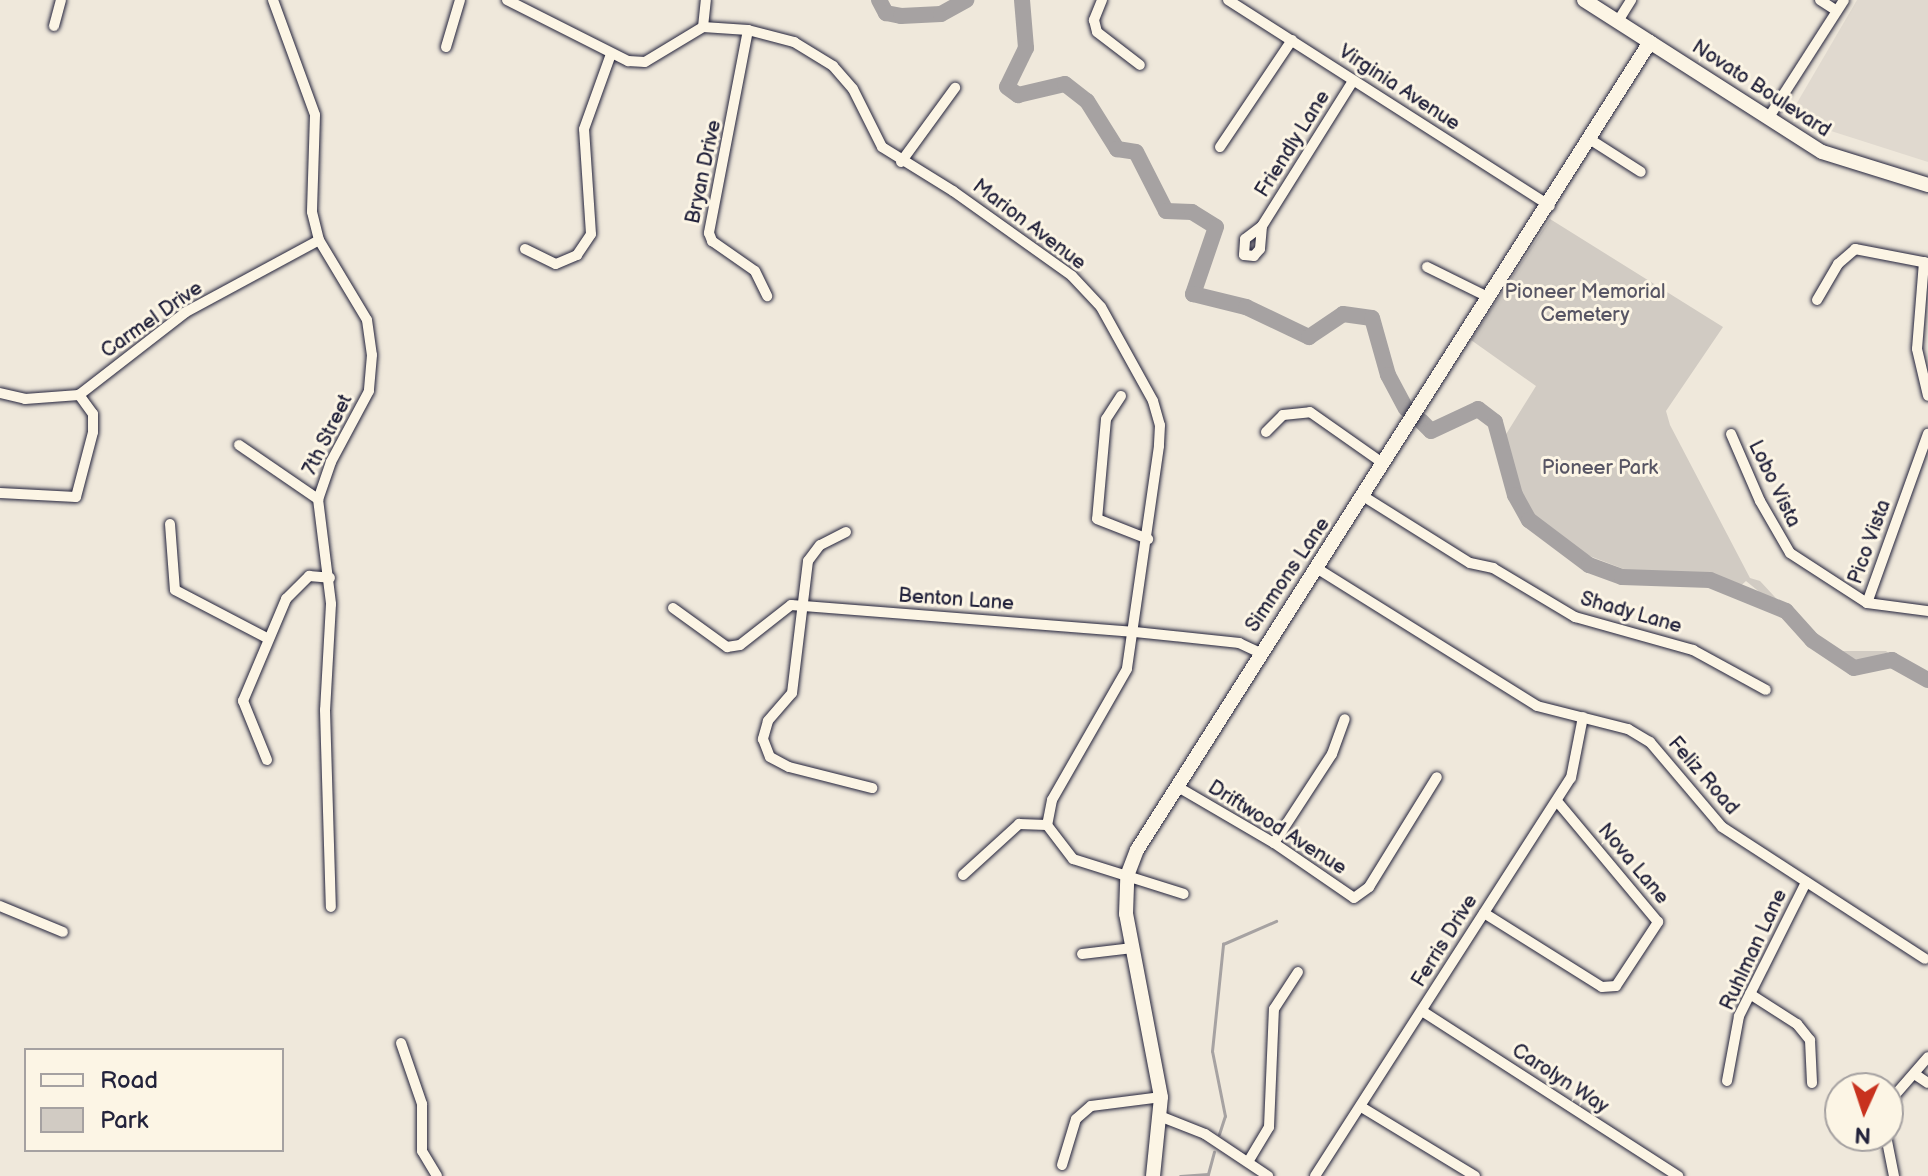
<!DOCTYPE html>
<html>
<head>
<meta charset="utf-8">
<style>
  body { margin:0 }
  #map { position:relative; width:1928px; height:1176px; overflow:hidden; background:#efe8db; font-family:"Balsamiq Sans",sans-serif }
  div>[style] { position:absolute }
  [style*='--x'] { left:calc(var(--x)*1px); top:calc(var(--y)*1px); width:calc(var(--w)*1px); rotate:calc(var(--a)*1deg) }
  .built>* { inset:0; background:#e0d9cf }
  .green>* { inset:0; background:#d1cbc3 }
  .stream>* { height:3px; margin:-1.5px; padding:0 1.5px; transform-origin:1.5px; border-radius:1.5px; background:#a6a2a2 }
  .river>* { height:16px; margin:-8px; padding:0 8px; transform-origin:8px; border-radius:8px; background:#a6a2a2 }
  .roads { filter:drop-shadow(0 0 2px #22223b) drop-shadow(0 0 2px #22223b) }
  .street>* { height:10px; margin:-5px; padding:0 5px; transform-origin:5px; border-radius:5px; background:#fcf5e5 }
  .secondary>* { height:14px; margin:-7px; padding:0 7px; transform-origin:7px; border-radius:7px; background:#fcf5e5 }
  span { translate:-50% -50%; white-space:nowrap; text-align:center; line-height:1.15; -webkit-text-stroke:6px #fcf5e5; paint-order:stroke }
  .street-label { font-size:20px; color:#22223b }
  .park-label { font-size:20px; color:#575564 }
  .legend { position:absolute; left:24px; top:1048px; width:260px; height:104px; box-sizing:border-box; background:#fcf5e5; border:2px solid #a5a1a1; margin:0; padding:10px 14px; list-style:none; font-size:24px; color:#22223b }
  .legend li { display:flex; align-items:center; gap:16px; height:40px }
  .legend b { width:40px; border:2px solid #a5a1a1 }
  .north { position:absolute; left:1824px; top:1072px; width:80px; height:80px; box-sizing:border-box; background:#fcf5e5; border:2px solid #a5a1a1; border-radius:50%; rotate:183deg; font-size:22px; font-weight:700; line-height:32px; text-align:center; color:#22223b }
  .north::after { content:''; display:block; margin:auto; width:28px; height:36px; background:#c8321e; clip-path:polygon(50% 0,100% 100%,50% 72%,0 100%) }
</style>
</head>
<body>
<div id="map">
  <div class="built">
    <div style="clip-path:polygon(1857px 0,1928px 0,1928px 162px,1831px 131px,1794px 108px)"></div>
  </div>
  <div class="green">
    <div style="clip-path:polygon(1550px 219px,1723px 327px,1666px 411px,1670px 425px,1750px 578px,1760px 581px,1797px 621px,1835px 651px,1886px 651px,1892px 656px,1882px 667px,1834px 653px,1746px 581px,1737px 589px,1642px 576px,1553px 542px,1529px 520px,1519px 486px,1503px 469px,1500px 444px,1536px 386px,1471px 340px)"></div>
  </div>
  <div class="stream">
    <div style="--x:1219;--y:1134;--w:19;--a:-72"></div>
    <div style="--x:1225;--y:1116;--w:66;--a:-101.3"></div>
    <div style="--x:1212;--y:1051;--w:108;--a:-84.1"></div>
    <div style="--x:1223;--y:944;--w:58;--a:-23.5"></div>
    <div style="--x:1180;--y:1176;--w:28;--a:-4"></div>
    <div style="--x:1208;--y:1174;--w:23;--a:-75"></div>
  </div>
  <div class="river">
    <div style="--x:879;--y:0;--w:15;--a:62"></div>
    <div style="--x:886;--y:13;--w:15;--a:11"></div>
    <div style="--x:901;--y:16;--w:40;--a:-2.9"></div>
    <div style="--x:941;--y:14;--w:29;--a:-29"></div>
    <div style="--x:1022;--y:0;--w:48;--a:85.2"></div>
    <div style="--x:1026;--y:48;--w:43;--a:116"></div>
    <div style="--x:1007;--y:87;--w:14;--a:36"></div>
    <div style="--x:1018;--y:95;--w:48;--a:-13.2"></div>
    <div style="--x:1065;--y:84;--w:28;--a:38"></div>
    <div style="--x:1087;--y:101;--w:57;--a:58"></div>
    <div style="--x:1117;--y:149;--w:19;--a:9"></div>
    <div style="--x:1136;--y:152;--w:66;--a:63"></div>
    <div style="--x:1166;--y:211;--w:26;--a:2"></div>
    <div style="--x:1192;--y:212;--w:28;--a:32"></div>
    <div style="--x:1216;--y:227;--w:71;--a:108.9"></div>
    <div style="--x:1193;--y:294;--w:55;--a:13.8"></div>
    <div style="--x:1246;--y:307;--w:70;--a:25.5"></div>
    <div style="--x:1309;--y:337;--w:41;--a:-34.1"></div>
    <div style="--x:1343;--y:314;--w:29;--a:8"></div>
    <div style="--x:1372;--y:318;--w:59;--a:74.3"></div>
    <div style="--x:1388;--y:375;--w:38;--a:62"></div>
    <div style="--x:1421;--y:421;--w:14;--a:45"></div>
    <div style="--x:1431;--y:431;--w:52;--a:-25.1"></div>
    <div style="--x:1478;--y:409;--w:21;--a:37"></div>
    <div style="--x:1495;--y:422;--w:76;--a:74.7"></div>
    <div style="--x:1515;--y:495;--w:29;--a:61"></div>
    <div style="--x:1529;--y:520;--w:75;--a:36.9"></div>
    <div style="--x:1589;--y:565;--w:35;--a:20"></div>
    <div style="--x:1622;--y:577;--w:88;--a:2"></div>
    <div style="--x:1710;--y:580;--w:82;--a:22.2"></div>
    <div style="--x:1786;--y:611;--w:39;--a:48"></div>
    <div style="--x:1812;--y:640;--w:50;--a:33.7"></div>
    <div style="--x:1854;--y:668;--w:39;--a:-12"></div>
    <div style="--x:1892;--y:660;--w:41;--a:29.1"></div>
  </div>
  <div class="roads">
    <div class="street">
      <div style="--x:273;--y:0;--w:122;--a:69.9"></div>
      <div style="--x:315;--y:115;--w:97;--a:91.8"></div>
      <div style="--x:312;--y:212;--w:29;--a:76"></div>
      <div style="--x:319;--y:240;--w:93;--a:59"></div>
      <div style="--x:367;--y:320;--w:35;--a:82"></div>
      <div style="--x:372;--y:355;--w:36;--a:95"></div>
      <div style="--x:369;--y:391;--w:81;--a:118.2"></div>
      <div style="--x:331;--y:462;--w:39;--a:109"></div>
      <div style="--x:318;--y:499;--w:106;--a:82.9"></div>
      <div style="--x:331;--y:604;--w:106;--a:93.2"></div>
      <div style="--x:325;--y:710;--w:197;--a:88.3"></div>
      <div style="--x:507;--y:0;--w:136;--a:26.8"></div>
      <div style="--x:628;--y:61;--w:17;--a:3"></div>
      <div style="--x:645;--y:62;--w:68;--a:-31.1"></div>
      <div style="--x:703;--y:27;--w:45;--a:3.8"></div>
      <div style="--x:748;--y:30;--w:48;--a:14.6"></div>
      <div style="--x:794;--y:42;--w:46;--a:31.6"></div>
      <div style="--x:833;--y:66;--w:30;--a:49"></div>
      <div style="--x:853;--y:89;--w:65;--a:63.4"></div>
      <div style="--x:882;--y:147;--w:84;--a:31.8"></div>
      <div style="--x:953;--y:191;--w:146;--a:35.5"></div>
      <div style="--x:1072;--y:276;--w:42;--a:46.9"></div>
      <div style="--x:1101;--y:307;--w:107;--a:61"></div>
      <div style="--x:1153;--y:401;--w:25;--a:74"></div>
      <div style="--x:1160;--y:425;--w:21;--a:93"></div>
      <div style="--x:1159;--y:446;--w:225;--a:98.2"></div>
      <div style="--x:1127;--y:669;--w:151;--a:119.8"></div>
      <div style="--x:1052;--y:800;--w:25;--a:101"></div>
      <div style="--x:1047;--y:825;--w:43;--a:52.6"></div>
      <div style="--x:1073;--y:859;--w:116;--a:17.5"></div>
      <div style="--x:1102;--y:0;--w:22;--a:112"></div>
      <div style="--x:1094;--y:20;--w:12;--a:76"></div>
      <div style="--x:1097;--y:32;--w:54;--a:37.5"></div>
      <div style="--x:1228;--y:0;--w:382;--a:32.6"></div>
      <div style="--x:1820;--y:0;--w:20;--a:33"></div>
      <div style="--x:1618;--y:21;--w:25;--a:-58"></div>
      <div style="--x:54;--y:26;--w:27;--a:-75"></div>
      <div style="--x:703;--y:27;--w:27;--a:-84"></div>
      <div style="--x:748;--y:30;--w:207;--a:100.9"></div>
      <div style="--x:709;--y:233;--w:9;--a:69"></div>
      <div style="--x:712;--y:241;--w:52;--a:34.9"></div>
      <div style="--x:755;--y:271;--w:28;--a:64"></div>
      <div style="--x:446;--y:47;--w:49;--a:-73.4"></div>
      <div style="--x:1769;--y:117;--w:139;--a:-57.3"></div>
      <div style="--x:1591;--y:140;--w:59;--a:32.6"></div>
      <div style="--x:1220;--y:147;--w:129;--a:-56.1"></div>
      <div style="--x:901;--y:162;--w:92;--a:-53.9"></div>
      <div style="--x:1262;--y:226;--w:23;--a:95"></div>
      <div style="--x:1260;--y:249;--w:9;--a:131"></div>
      <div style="--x:1254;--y:256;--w:10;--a:-174"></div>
      <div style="--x:1244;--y:255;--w:16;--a:-86"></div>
      <div style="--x:1245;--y:239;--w:21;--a:-37"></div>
      <div style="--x:1262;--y:226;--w:171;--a:-57.9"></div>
      <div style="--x:525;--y:249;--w:34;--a:26"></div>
      <div style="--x:556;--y:264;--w:23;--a:-23"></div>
      <div style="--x:577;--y:255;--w:25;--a:-56"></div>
      <div style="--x:591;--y:234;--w:105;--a:-93.8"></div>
      <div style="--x:584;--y:129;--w:80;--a:-70.2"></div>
      <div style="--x:1924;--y:262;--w:87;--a:94.6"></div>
      <div style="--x:1917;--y:349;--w:48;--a:76.8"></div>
      <div style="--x:1427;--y:267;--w:70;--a:26.2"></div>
      <div style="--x:1817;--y:300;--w:42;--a:-59.7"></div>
      <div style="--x:1838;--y:264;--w:23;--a:-41"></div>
      <div style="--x:1855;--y:249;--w:74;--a:10.9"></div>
      <div style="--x:0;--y:393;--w:26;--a:13"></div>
      <div style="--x:25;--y:399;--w:54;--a:-4.2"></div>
      <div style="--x:79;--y:395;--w:135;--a:-37.8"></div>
      <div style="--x:186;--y:312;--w:151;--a:-28.4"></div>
      <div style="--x:1121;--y:396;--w:27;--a:123"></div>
      <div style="--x:1106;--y:419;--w:100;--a:95.1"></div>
      <div style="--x:1097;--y:519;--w:55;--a:21.4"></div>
      <div style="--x:1266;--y:432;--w:24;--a:-45"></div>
      <div style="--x:1283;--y:415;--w:27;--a:-6"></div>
      <div style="--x:1310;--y:412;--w:90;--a:35.1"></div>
      <div style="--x:1731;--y:434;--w:73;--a:66.6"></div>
      <div style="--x:1760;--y:501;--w:60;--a:60"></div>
      <div style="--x:1790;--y:553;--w:92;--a:33"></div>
      <div style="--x:1867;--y:603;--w:62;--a:7.5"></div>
      <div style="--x:239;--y:445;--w:96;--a:34.4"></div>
      <div style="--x:0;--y:493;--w:76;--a:3"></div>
      <div style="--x:76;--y:497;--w:67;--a:-75.3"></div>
      <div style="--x:93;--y:432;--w:18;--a:-90"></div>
      <div style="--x:93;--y:414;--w:24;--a:-126"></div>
      <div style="--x:1363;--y:496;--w:126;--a:32.1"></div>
      <div style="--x:1470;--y:563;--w:24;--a:12"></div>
      <div style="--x:1493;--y:568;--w:96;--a:30.9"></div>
      <div style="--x:1575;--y:617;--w:123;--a:15.6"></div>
      <div style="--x:1693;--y:650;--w:83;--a:28.7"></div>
      <div style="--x:170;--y:524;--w:66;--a:85.7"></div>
      <div style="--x:175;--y:590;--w:104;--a:27.6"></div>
      <div style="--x:846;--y:532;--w:29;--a:153"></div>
      <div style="--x:820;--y:545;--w:20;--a:127"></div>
      <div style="--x:808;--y:561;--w:133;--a:96.9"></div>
      <div style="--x:792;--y:693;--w:37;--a:131"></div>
      <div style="--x:768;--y:721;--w:19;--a:106"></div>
      <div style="--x:763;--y:739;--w:19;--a:69"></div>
      <div style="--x:770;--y:757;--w:21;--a:28"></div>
      <div style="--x:789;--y:767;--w:86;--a:14.2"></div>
      <div style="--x:1318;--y:569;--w:258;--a:32"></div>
      <div style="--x:1537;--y:706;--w:94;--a:14.2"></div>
      <div style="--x:1628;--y:729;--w:26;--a:31"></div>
      <div style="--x:1650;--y:742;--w:111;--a:49.7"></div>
      <div style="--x:1722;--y:827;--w:242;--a:33"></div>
      <div style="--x:1867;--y:603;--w:180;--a:-70.2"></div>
      <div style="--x:673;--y:608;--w:67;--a:35.8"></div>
      <div style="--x:727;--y:647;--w:13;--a:-9"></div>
      <div style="--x:740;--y:645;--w:65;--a:-38.1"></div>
      <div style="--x:791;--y:605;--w:345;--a:4.5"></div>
      <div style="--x:1135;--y:632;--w:105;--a:6"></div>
      <div style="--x:1239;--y:643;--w:23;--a:25"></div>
      <div style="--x:267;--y:760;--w:64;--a:-112.1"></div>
      <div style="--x:243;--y:701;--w:111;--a:-67.1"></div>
      <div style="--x:286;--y:599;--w:33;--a:-45"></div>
      <div style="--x:309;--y:576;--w:21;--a:5"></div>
      <div style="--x:1178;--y:787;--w:111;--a:30.3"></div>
      <div style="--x:1274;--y:843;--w:97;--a:34.5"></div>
      <div style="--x:1354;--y:898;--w:19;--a:-36"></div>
      <div style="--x:1369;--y:887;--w:129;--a:-58.3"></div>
      <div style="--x:1274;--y:843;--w:106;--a:-56.9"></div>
      <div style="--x:1332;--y:754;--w:37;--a:-70"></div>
      <div style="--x:963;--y:875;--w:76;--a:-42.3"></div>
      <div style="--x:1019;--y:824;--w:28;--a:2"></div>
      <div style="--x:0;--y:906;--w:68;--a:22.4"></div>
      <div style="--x:1484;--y:913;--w:139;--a:32.1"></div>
      <div style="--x:1602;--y:987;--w:14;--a:-4"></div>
      <div style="--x:1616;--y:986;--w:77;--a:-56.7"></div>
      <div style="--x:1658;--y:922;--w:158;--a:-129.9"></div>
      <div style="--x:1082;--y:954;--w:51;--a:-6.7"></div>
      <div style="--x:1750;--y:994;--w:56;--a:32.6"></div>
      <div style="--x:1797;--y:1024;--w:21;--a:51"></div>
      <div style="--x:1810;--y:1040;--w:43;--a:87.3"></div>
      <div style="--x:1422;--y:1011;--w:305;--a:32.8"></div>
      <div style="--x:401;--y:1043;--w:65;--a:71"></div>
      <div style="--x:422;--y:1104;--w:47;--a:90"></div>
      <div style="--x:422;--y:1151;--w:29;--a:59"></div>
      <div style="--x:1916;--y:1075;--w:14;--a:34"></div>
      <div style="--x:1727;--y:1081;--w:66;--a:-79.5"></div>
      <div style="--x:1739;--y:1016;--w:150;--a:-63.4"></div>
      <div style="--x:1363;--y:1108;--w:131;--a:31.3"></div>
      <div style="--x:1888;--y:1113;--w:19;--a:-69"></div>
      <div style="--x:1895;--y:1095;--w:50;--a:-49"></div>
      <div style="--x:1162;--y:1117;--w:46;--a:21.6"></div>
      <div style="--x:1205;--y:1134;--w:76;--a:33.7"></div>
      <div style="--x:1886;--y:1136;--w:41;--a:78.7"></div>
      <div style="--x:1248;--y:1162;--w:41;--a:-59"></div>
      <div style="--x:1269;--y:1127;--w:118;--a:-87.6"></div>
      <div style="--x:1274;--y:1009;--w:44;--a:-57"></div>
      <div style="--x:1062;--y:1165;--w:48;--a:-73.1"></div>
      <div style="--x:1076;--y:1119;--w:20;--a:-41"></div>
      <div style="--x:1091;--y:1106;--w:71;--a:-7.3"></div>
      <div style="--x:1315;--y:1176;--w:473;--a:-57.3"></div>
      <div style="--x:1571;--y:778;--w:62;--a:-78.9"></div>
    </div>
    <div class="secondary">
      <div style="--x:1584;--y:0;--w:282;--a:32.6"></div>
      <div style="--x:1822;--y:152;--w:111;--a:17.3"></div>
      <div style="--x:1153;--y:1176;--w:79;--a:-84.2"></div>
      <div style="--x:1161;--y:1097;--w:186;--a:-100.8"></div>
      <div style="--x:1126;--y:914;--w:38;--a:-88"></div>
      <div style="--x:1127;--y:876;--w:28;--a:-69"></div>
      <div style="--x:1137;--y:850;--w:957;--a:-57.59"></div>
    </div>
  </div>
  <div class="street-label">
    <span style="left:1399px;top:88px;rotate:33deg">Virginia Avenue</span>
    <span style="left:1761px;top:89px;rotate:33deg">Novato Boulevard</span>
    <span style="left:1293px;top:144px;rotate:-58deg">Friendly Lane</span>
    <span style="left:704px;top:172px;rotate:-78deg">Bryan Drive</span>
    <span style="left:1029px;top:225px;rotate:37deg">Marion Avenue</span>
    <span style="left:152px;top:320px;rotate:-35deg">Carmel Drive</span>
    <span style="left:328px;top:435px;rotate:-64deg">7th Street</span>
    <span style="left:1774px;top:484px;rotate:64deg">Lobo Vista</span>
    <span style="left:1870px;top:542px;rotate:-70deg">Pico Vista</span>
    <span style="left:1288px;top:575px;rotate:-56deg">Simmons Lane</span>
    <span style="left:956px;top:600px;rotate:4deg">Benton Lane</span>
    <span style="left:1631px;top:613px;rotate:16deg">Shady Lane</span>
    <span style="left:1703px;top:776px;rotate:49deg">Feliz Road</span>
    <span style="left:1277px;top:828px;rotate:32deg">Driftwood Avenue</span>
    <span style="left:1633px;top:864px;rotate:50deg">Nova Lane</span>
    <span style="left:1445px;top:941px;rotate:-58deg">Ferris Drive</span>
    <span style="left:1754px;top:950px;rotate:-65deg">Ruhlman Lane</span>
    <span style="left:1560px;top:1079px;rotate:33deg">Carolyn Way</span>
  </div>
  <div class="park-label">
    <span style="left:1585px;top:304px">Pioneer Memorial<br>Cemetery</span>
    <span style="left:1600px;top:468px">Pioneer Park</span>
  </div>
  <ul class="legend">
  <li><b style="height:10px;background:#fcf5e5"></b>Road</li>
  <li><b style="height:22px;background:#d1cbc3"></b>Park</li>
  </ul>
  <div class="north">N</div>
</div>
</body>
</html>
